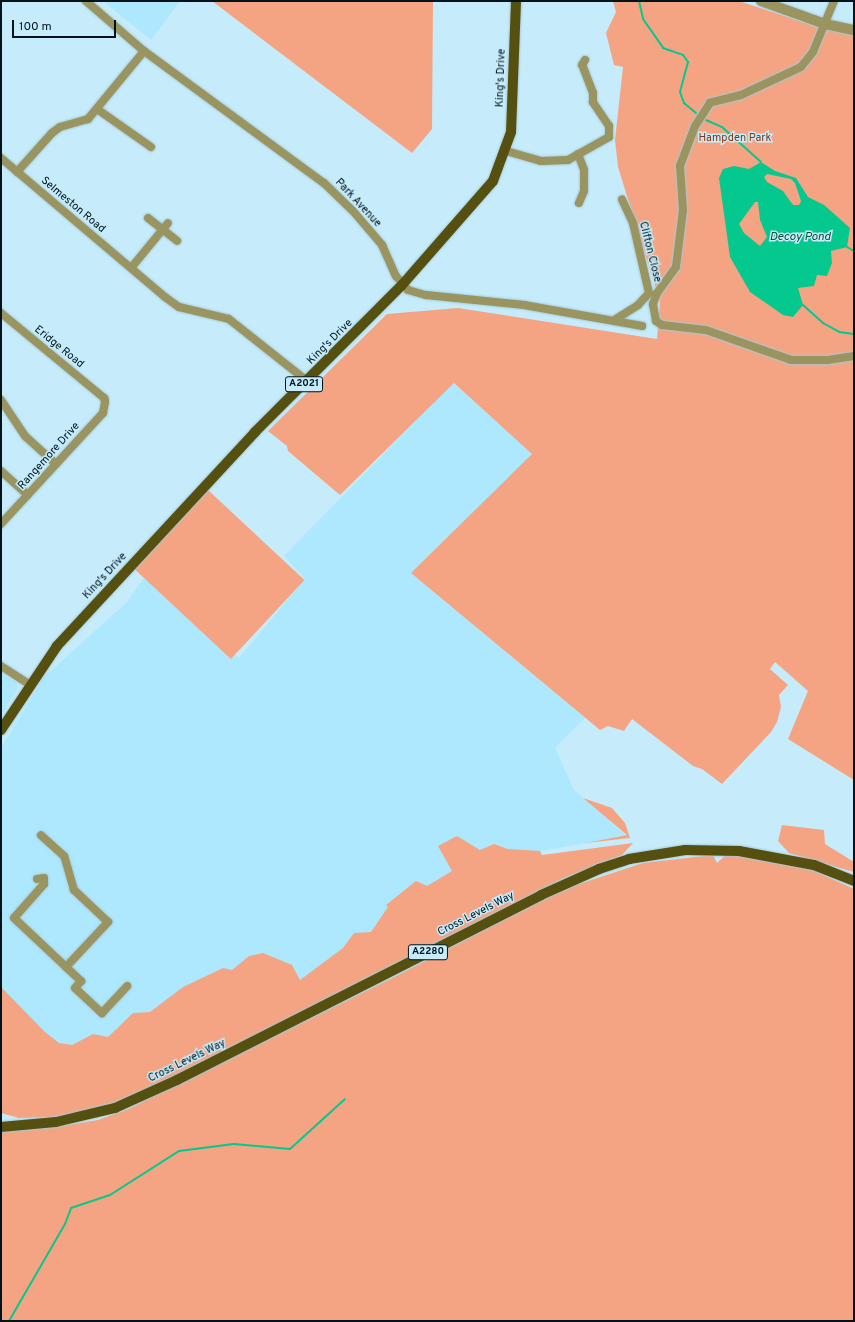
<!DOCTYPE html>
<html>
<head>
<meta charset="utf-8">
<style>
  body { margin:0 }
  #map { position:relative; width:855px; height:1322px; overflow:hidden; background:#c6ecfb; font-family:Overpass,sans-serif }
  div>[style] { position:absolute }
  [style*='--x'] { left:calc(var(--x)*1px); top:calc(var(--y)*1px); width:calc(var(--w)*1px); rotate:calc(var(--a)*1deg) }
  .built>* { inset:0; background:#ade8ff }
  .green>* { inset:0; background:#f4a482; transform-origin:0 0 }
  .water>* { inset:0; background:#05c88e }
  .stream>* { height:2px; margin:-1px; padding:0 1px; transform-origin:1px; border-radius:1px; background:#05c88e }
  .roads { filter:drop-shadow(0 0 1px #a6c9d7) drop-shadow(0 0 1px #a6c9d7) }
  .minor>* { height:8px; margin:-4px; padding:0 4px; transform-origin:4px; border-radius:4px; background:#999460 }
  .tertiary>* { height:10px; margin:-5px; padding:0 5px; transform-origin:5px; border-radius:5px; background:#999460 }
  .primary>* { height:10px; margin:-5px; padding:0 5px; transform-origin:5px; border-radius:5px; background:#565010 }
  span { translate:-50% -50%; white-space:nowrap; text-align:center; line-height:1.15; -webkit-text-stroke:3px #c6ecfb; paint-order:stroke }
  .shield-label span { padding:1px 3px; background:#c6ecfb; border:1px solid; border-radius:3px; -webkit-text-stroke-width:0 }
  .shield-label { font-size:10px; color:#00131b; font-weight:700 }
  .street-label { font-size:11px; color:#00131b }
  .park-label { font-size:11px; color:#7f3511 }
  .water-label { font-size:12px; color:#0b4d35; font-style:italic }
  .frame { position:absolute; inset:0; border:2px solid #00131b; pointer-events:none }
  .scale { position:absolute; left:12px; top:20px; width:104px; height:18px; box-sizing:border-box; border:2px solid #00131b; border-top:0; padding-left:5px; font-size:12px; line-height:14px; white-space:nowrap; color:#00131b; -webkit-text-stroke:3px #c6ecfb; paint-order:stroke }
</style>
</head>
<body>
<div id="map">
  <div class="built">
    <div style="clip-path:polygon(103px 1px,180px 1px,151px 40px)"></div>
    <div style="clip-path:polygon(453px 383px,533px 454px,412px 573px,585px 718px,555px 748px,574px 790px,627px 836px,483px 861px,313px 980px,73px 1066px,1px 995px,1px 748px,44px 677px,127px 602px,144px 578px,239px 658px,305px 579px,284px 556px)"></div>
    <div style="clip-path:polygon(1px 673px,16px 682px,18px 688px,1px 716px)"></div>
  </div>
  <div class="green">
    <div style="clip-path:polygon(212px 1px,433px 1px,432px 129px,412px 153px)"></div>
    <div style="clip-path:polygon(613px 1px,739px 1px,824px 29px,854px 35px,854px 780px,788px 739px,808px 691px,775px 662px,770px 669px,788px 685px,779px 695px,781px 707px,777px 722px,771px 732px,722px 784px,702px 769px,693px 766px,632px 719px,624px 731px,608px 726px,600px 730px,411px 573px,532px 454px,454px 383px,340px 495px,288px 451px,287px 446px,268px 431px,387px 314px,458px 308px,657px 339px,660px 302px,618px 167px,615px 140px,623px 67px,614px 65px,606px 33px,616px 12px)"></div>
    <div style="left:208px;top:490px;width:132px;height:108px;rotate:43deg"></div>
    <div style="clip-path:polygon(583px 798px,612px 808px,625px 823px,630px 838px,586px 843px,627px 835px)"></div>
    <div style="clip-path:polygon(782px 825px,824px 830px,825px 844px,854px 862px,854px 872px,789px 853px,778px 841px)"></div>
    <div style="clip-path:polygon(457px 836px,480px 850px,494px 844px,508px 849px,540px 851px,542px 855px,633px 843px,622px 855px,562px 879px,167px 1080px,123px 1100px,91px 1110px,52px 1117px,19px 1118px,1px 1113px,1px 987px,45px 1032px,59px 1043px,72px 1045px,93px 1034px,108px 1037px,133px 1013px,150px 1012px,183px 987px,223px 968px,232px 970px,249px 956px,263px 953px,292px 965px,300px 980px,343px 948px,354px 933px,371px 932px,388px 907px,386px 905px,416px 881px,427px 886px,452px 871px,438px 846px)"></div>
    <div style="clip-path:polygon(727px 854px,758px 856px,815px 871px,854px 889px,854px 1321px,1px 1321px,1px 1132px,49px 1128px,98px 1120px,128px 1109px,396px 976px,561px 890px,643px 863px,713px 855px,717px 863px)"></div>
  </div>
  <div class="water">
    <div style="clip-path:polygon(evenodd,761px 162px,775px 171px,796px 178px,808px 197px,824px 205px,850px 228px,847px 247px,831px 251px,832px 263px,827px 276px,817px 275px,814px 286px,798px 288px,803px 305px,793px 317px,783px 315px,750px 292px,730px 257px,719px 178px,723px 169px,734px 166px,749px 169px,761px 162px,767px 174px,791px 179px,795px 183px,801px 201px,799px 205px,793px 205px,783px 191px,767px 182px,764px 177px,767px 174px,761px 162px,755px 202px,758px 202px,760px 220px,767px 237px,760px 246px,744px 233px,739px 224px,755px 202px)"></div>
  </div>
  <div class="stream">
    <div style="--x:639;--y:1;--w:18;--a:77"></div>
    <div style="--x:643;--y:19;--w:35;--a:55"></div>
    <div style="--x:663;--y:48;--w:21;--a:19"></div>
    <div style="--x:683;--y:55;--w:9;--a:54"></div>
    <div style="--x:688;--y:62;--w:31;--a:105"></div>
    <div style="--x:680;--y:92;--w:12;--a:70"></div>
    <div style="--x:684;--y:103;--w:16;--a:40"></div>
    <div style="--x:706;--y:120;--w:17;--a:24"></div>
    <div style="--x:722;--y:127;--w:52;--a:41.9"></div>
    <div style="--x:847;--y:247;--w:8;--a:30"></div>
    <div style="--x:803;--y:305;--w:27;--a:42"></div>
    <div style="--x:823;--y:323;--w:18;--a:29"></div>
    <div style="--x:839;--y:332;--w:15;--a:8"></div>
    <div style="--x:9;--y:1321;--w:112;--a:-60"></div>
    <div style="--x:65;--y:1224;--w:17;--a:-69"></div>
    <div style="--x:71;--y:1208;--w:41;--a:-18.4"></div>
    <div style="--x:110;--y:1195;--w:82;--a:-32.5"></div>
    <div style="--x:179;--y:1151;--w:55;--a:-7.3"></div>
    <div style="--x:234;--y:1144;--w:56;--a:5.1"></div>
    <div style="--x:290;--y:1149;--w:74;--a:-42.3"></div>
  </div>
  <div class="roads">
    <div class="minor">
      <div style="--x:86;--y:1;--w:77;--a:40.8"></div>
      <div style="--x:144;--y:51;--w:223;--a:36.3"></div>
      <div style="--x:324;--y:183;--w:40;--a:44"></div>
      <div style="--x:353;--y:211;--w:45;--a:49.5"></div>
      <div style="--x:382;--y:245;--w:34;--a:66"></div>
      <div style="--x:396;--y:276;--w:18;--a:49"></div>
      <div style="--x:408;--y:290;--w:19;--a:16"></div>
      <div style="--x:426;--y:295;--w:99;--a:5.8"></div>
      <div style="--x:524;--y:305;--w:120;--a:10.1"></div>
      <div style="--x:834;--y:1;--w:55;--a:112.4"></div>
      <div style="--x:813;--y:52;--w:19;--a:129"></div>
      <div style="--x:801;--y:67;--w:66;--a:155"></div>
      <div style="--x:741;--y:95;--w:32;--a:166"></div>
      <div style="--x:710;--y:103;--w:27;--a:123"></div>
      <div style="--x:695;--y:126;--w:43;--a:110.6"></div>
      <div style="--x:680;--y:166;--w:44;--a:86.1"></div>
      <div style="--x:683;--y:210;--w:57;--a:97"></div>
      <div style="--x:676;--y:267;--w:32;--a:126"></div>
      <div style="--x:657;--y:293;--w:12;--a:110"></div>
      <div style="--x:653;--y:304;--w:17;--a:80"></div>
      <div style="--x:656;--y:321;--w:7;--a:34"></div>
      <div style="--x:662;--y:325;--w:44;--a:6.5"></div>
      <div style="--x:706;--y:330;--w:90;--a:19.4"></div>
      <div style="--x:791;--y:360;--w:37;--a:0"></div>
      <div style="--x:828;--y:360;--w:26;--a:-9"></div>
      <div style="--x:97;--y:109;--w:66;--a:35.1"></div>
      <div style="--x:506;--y:151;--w:36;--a:16"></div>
      <div style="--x:541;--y:161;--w:27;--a:-2"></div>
      <div style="--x:568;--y:160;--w:47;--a:-29.3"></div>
      <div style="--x:609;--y:137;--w:11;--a:-90"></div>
      <div style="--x:609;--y:126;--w:29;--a:-124"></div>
      <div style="--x:593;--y:102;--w:9;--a:-90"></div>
      <div style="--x:593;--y:93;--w:30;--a:-111"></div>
      <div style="--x:582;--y:65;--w:6;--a:-59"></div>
      <div style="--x:578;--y:154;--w:17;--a:69"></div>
      <div style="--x:584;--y:170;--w:21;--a:90"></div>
      <div style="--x:584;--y:191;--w:13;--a:113"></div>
      <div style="--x:1;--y:158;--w:215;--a:40.3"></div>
      <div style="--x:165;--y:297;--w:17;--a:36"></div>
      <div style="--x:179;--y:307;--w:51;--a:13.5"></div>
      <div style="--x:229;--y:319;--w:100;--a:38.5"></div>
      <div style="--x:17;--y:172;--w:52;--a:-48.1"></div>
      <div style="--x:52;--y:133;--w:10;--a:-37"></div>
      <div style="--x:60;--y:127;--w:29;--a:-16"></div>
      <div style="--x:88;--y:119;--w:88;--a:-50.5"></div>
      <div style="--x:148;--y:218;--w:37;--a:38"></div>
      <div style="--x:131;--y:268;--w:58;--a:-50.6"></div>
      <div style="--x:1;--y:313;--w:134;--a:39.5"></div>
      <div style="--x:104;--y:398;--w:4;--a:76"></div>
      <div style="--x:105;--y:402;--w:11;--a:100"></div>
      <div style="--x:103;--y:413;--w:151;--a:132.6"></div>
      <div style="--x:616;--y:319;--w:26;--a:-32"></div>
      <div style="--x:638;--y:305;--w:16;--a:-47"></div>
      <div style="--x:649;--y:293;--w:72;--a:-102.9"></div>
      <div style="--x:633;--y:223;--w:26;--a:-115"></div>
      <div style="--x:1;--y:400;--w:43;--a:56.3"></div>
      <div style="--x:25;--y:436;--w:42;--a:42.1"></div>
      <div style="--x:1;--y:471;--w:36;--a:42"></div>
      <div style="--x:1;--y:666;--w:33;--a:33"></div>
      <div style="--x:37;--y:879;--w:7;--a:-8"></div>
      <div style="--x:44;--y:878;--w:6;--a:90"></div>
      <div style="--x:44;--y:884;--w:45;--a:131.4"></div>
      <div style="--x:14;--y:918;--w:71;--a:43.3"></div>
      <div style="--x:66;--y:967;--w:62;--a:-47"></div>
      <div style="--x:108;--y:922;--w:47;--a:-136.7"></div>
      <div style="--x:74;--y:890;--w:35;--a:-106"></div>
      <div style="--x:64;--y:856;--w:31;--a:-138"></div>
      <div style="--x:66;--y:967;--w:21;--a:43"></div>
      <div style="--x:81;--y:981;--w:9;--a:131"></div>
      <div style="--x:75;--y:988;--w:37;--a:43"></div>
      <div style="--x:102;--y:1013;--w:37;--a:-47"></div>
    </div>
    <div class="tertiary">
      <div style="--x:761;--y:1;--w:68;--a:19.8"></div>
      <div style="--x:825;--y:24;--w:30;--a:12"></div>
    </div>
    <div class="primary">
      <div style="--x:1;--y:730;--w:101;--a:-56.3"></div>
      <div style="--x:57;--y:646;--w:292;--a:-47.2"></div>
      <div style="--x:255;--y:432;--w:208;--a:-45"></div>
      <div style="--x:402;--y:285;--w:138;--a:-48.8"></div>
      <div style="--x:493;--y:181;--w:52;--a:-69.8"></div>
      <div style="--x:511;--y:132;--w:131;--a:-87.8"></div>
      <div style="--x:1;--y:1127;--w:55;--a:-5.2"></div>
      <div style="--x:56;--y:1122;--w:61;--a:-13.3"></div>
      <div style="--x:115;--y:1108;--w:68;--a:-24.3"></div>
      <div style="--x:177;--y:1080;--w:408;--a:-26.9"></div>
      <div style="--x:541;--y:895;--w:64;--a:-24.1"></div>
      <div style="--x:599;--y:869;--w:32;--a:-18"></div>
      <div style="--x:629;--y:859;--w:57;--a:-9.1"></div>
      <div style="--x:685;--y:850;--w:54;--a:1.1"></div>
      <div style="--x:739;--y:851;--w:76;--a:10.6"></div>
      <div style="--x:814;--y:865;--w:43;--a:21.8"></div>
    </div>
  </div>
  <div class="shield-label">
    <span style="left:304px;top:384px">A2021</span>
    <span style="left:428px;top:952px">A2280</span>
  </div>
  <div class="street-label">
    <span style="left:501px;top:78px;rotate:-88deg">King's Drive</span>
    <span style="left:358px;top:203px;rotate:47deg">Park Avenue</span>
    <span style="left:73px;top:205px;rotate:40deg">Selmeston Road</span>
    <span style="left:650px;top:252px;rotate:76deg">Clifton Close</span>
    <span style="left:330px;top:342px;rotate:-45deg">King's Drive</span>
    <span style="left:59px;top:347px;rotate:39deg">Eridge Road</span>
    <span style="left:49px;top:456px;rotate:-48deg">Rangemore Drive</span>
    <span style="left:105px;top:576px;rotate:-47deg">King's Drive</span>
    <span style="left:476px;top:914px;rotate:-27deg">Cross Levels Way</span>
    <span style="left:187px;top:1061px;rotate:-26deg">Cross Levels Way</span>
  </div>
  <div class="park-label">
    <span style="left:735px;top:138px">Hampden Park</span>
  </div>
  <div class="water-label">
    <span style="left:800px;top:238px">Decoy Pond</span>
  </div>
  <div class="frame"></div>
  <div class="scale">100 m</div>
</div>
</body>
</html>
